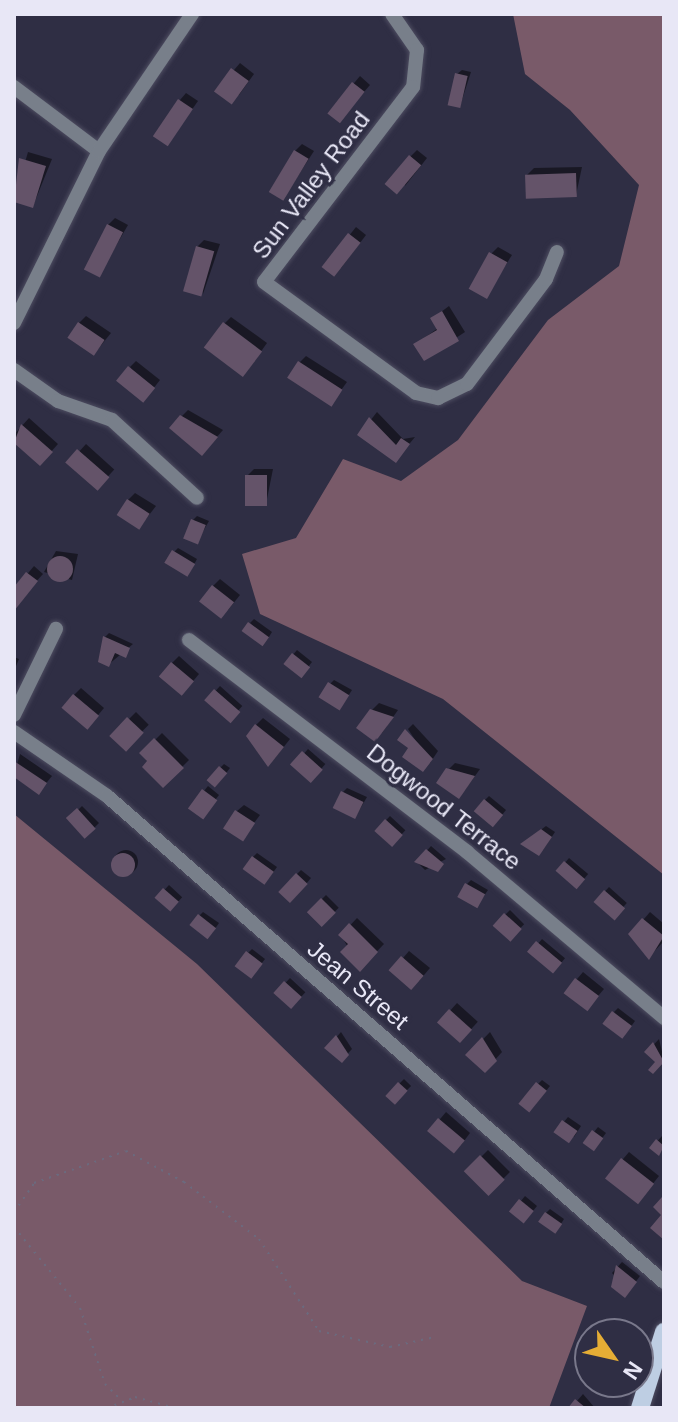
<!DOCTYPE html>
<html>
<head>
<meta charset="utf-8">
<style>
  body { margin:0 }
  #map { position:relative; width:678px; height:1422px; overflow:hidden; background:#2f2e44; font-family:Arial,sans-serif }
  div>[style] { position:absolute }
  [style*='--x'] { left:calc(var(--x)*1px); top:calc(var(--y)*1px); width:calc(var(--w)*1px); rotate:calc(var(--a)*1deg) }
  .forest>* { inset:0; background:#795a69 }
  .shadow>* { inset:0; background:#0007; transform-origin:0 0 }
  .round { border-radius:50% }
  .building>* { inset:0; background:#645369; transform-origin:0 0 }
  .path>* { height:2px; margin-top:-1px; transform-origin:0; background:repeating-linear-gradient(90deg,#6b6a7e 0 2px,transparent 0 8px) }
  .roads { filter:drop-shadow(0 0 2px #4d4c60) drop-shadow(0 0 2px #4d4c60) }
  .minor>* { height:14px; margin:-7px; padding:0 7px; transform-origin:7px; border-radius:7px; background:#787f8a }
  .major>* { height:18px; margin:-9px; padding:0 9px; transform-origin:9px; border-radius:9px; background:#becee3 }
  span { translate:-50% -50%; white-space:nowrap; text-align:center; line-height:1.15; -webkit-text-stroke:7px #2f2e44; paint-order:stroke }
  .street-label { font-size:24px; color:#e8e7f6 }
  .frame { position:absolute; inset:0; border:16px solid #e8e7f6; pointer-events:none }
  .north { position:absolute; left:574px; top:1318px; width:80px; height:80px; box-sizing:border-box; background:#2f2e44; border:2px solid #79788b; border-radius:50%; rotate:124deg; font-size:22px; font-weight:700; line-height:32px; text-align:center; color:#e8e7f6 }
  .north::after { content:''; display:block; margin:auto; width:28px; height:36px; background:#e5ad35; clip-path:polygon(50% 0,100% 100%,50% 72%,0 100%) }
</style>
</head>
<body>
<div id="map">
  <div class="forest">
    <div style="clip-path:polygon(513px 14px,664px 14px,664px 875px,443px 699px,260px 614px,242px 554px,296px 538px,343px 459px,401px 481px,458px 440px,548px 320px,619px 266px,639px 185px,570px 110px,525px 74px)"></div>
    <div style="clip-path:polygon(14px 814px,197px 964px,522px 1281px,587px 1306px,549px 1408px,14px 1408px)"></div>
  </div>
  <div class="shadow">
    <div style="clip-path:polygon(240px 63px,254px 74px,239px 95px,217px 90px)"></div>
    <div style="clip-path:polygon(462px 70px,471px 72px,460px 106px,457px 74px)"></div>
    <div style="clip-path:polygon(360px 76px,370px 85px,345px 114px,329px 113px)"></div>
    <div style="clip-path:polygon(186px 93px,198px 101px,167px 145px,180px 100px)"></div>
    <div style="clip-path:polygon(302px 144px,314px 151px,283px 199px,295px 151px)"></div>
    <div style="clip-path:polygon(417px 150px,427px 158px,405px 186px,410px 157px)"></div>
    <div style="clip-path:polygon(28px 152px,52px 159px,33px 206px,14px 200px)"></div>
    <div style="clip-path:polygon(582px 167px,576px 195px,527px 175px,534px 168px)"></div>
    <div style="clip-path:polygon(115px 218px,128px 225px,99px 275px,108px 225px)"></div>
    <div style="clip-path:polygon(356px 227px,366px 235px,341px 268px,324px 267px)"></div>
    <div style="clip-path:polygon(204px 240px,220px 244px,203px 294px,197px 247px)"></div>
    <div style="clip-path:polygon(498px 247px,512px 255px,486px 296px,491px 254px)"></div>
    <div style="clip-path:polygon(449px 306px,465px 332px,424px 359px,416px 344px,438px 328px,433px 318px)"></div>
    <div style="clip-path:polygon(86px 316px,111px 333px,94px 354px,79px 323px)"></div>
    <div style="clip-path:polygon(231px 317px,267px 343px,250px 367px,224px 324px)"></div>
    <div style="clip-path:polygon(306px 356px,347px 382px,331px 404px,299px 363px)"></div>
    <div style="clip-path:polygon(136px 361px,160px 380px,149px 394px,130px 367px)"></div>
    <div style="clip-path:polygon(188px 410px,223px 430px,208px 447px,181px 417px)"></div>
    <div style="clip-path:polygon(377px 412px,403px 439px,415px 437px,396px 460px,359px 435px)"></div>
    <div style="left:29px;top:418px;width:39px;height:27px;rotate:42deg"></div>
    <div style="left:86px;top:444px;width:38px;height:26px;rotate:42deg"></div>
    <div style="clip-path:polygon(254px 469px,273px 469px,266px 504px,247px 476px)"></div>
    <div style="clip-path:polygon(135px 493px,156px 506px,139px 528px,128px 500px)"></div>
    <div style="clip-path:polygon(197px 516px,209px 521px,197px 542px,193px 520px)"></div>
    <div style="clip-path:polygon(178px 548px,197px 559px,191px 570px,174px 552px)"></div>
    <div style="clip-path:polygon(56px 551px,78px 554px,72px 580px,44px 572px)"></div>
    <div style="clip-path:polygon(34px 566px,43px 574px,14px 606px,14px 590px)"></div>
    <div style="clip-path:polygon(220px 579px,240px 595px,228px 610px,213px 586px)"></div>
    <div style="clip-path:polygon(254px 619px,272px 632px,267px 640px,250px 623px)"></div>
    <div style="clip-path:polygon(109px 633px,133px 644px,108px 665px,105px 637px)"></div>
    <div style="clip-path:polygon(297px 650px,312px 662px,305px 671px,286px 663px)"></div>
    <div style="clip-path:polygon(179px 656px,199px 674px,189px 686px,172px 663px)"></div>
    <div style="clip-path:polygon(14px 657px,19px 659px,14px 671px)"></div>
    <div style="clip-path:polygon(334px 680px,352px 690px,343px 704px,330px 684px)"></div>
    <div style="left:220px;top:686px;width:30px;height:19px;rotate:42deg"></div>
    <div style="clip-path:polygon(81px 688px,104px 708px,94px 720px,74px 695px)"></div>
    <div style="clip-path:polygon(379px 703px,398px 710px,382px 733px,372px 710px)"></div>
    <div style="left:136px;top:712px;width:18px;height:35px;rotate:45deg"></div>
    <div style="clip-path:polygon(263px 718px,290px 739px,275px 758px,256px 725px)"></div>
    <div style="clip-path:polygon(413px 724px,438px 751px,430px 763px,408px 729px)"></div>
    <div style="clip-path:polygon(162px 733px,189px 760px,163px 786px,142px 753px)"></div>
    <div style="left:308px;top:749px;width:23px;height:21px;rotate:41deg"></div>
    <div style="clip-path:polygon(20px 754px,52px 776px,39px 792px,14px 775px)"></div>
    <div style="clip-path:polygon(455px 763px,480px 769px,465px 790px,448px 770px)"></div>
    <div style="clip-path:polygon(224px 764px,230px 768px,220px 781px,220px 768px)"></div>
    <div style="clip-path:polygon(208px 786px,219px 795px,205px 813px,190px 808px)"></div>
    <div style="clip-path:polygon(347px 788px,367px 797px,356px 816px,343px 792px)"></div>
    <div style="clip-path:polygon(489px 796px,506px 810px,497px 821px,485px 800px)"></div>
    <div style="clip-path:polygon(244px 805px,260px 815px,242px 839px,237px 811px)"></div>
    <div style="left:82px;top:806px;width:24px;height:18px;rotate:45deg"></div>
    <div style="left:390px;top:816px;width:21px;height:21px;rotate:43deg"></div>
    <div style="clip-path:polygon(546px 826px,555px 832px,543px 850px,527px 840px)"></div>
    <div style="clip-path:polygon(431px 846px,446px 859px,425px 870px,417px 862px)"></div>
    <div class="round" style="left:114px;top:850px;width:24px;height:24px"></div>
    <div style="clip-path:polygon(257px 853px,277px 867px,269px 878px,253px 857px)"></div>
    <div style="left:569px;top:858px;width:25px;height:17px;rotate:40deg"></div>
    <div style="clip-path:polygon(301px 870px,311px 878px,295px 897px,297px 874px)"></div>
    <div style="clip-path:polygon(471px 880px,488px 890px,477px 906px,467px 884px)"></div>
    <div style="left:169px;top:885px;width:18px;height:18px;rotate:43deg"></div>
    <div style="left:609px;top:887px;width:24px;height:20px;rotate:42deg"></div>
    <div style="left:326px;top:895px;width:18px;height:23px;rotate:45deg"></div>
    <div style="left:510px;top:910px;width:20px;height:21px;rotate:45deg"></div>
    <div style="clip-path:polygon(203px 912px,219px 923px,212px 933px,199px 916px)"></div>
    <div style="clip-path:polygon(650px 912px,664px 924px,664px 941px,649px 957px,631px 934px)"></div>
    <div style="clip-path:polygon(357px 918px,384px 944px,360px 969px,341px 935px)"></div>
    <div style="left:542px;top:939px;width:30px;height:18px;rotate:40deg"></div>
    <div style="clip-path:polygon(252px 949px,265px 959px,255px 972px,248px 953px)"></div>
    <div style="clip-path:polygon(409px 951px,430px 968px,419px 981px,403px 958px)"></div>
    <div style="clip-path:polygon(583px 972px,604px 989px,593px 1002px,566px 992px)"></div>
    <div style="left:290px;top:978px;width:21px;height:21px;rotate:43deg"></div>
    <div style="left:457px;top:1003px;width:28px;height:25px;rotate:42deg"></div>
    <div style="clip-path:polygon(618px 1008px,635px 1021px,627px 1032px,614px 1012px)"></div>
    <div style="clip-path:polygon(341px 1032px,352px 1049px,342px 1060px,327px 1048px)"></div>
    <div style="clip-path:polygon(490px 1032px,502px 1052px,485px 1071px,468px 1055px)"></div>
    <div style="clip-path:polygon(659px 1039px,664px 1060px,653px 1072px,658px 1061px,647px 1052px)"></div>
    <div style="left:404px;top:1079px;width:10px;height:23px;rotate:45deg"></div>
    <div style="clip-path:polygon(542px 1080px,550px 1086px,534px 1106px,538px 1084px)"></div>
    <div style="clip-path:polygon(446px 1112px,470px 1133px,461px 1145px,430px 1131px)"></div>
    <div style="clip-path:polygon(568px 1117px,581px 1126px,574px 1137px,556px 1131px)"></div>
    <div style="clip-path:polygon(598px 1127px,606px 1133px,597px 1145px,585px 1143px)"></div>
    <div style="clip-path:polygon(662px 1136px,664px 1148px,659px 1154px,652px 1147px)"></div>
    <div style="left:488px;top:1150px;width:31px;height:30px;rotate:45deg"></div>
    <div style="clip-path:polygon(629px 1152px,659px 1176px,644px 1195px,607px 1178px)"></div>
    <div style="clip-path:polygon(525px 1196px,537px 1206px,528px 1217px,512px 1212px)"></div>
    <div style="clip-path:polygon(550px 1209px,564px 1219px,559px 1227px,546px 1213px)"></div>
    <div style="clip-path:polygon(622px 1262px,640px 1276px,629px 1291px,612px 1273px)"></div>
    <div style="clip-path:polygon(583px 1394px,595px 1408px,571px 1408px)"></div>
  </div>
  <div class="building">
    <div style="left:231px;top:68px;width:22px;height:29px;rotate:36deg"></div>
    <div style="left:455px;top:73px;width:13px;height:33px;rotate:13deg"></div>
    <div style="left:352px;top:82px;width:16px;height:40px;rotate:38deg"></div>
    <div style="left:178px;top:99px;width:18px;height:45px;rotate:34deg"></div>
    <div style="left:294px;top:150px;width:17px;height:49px;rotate:31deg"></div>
    <div style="left:409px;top:155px;width:16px;height:38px;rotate:40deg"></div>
    <div style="clip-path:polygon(19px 158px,46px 166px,33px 208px,14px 202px)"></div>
    <div style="left:576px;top:173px;width:24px;height:51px;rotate:88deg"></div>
    <div style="left:107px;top:224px;width:18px;height:51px;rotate:27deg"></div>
    <div style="left:348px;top:233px;width:16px;height:43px;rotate:38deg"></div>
    <div style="left:196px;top:246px;width:19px;height:47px;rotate:16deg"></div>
    <div style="left:489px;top:252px;width:21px;height:42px;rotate:29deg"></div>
    <div style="clip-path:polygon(442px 311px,459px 341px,424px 361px,413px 344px,437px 330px,430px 318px)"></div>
    <div style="left:78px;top:322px;width:32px;height:19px;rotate:34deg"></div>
    <div style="left:223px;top:322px;width:49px;height:32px;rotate:37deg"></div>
    <div style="left:298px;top:361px;width:53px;height:20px;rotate:33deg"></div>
    <div style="left:128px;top:366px;width:35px;height:19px;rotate:39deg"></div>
    <div style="clip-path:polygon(180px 415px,218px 437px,202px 456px,169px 428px)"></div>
    <div style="clip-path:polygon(369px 417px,396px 445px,401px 438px,410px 444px,396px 463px,357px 435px)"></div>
    <div style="clip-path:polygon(21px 424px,53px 452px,40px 466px,14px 443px)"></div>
    <div style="left:77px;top:449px;width:43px;height:18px;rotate:41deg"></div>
    <div style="left:245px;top:475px;width:22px;height:31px"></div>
    <div style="left:127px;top:499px;width:27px;height:19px;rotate:33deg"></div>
    <div style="left:191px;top:519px;width:16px;height:21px;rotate:22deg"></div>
    <div style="left:172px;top:550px;width:27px;height:15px;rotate:31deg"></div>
    <div class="round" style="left:47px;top:556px;width:26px;height:26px"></div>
    <div style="clip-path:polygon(26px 572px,38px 581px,14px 611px,14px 587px)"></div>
    <div style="left:212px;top:585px;width:28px;height:21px;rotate:38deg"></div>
    <div style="left:248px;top:622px;width:26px;height:11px;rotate:36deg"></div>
    <div style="clip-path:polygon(103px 636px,130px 648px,126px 658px,115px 653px,109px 667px,98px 662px)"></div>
    <div style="left:292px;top:653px;width:23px;height:14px;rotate:38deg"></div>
    <div style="left:171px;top:662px;width:30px;height:19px;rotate:40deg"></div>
    <div style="left:328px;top:682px;width:25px;height:18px;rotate:32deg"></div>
    <div style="left:214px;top:689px;width:35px;height:15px;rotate:41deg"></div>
    <div style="left:73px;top:694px;width:34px;height:18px;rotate:40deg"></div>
    <div style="clip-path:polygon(370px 709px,394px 717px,375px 742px,356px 728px)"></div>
    <div style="left:127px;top:717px;width:23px;height:26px;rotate:43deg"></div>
    <div style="clip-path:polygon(255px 724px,284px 747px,268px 767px,246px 736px)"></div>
    <div style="clip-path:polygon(405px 729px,433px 759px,423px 772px,402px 757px,408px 748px,397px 740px)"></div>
    <div style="clip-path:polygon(154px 738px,184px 768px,163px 788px,142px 767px,147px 761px,139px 753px)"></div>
    <div style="left:302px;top:751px;width:28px;height:18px;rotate:42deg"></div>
    <div style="clip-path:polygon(14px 761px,47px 783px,39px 795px,14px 777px)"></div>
    <div style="left:219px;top:766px;width:11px;height:19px;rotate:41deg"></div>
    <div style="clip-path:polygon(446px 768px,475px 776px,459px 799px,436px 783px)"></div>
    <div style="left:202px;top:789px;width:19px;height:24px;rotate:36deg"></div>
    <div style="left:341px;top:791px;width:25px;height:19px;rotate:26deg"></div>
    <div style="left:484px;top:799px;width:25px;height:16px;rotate:40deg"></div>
    <div style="left:77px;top:808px;width:28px;height:15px;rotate:48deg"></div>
    <div style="left:235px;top:810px;width:24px;height:22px;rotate:33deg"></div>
    <div style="left:385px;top:819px;width:24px;height:16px;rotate:42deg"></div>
    <div style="clip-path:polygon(541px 829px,552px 837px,539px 856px,520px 844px)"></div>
    <div style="clip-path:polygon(426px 849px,444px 864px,438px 872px,414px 862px)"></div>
    <div class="round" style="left:111px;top:853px;width:24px;height:24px"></div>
    <div style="left:252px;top:856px;width:27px;height:16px;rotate:36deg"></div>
    <div style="left:564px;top:861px;width:28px;height:13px;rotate:41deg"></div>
    <div style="left:296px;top:873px;width:16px;height:26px;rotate:43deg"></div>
    <div style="left:465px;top:883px;width:23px;height:16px;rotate:29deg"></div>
    <div style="left:163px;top:888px;width:21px;height:13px;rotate:41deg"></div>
    <div style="left:604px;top:890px;width:28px;height:16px;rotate:41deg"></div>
    <div style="left:321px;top:898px;width:21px;height:20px;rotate:45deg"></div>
    <div style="left:504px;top:913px;width:24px;height:17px;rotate:42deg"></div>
    <div style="left:198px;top:914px;width:23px;height:14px;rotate:38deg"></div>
    <div style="clip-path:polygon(642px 918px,664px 936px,649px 960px,628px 934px)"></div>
    <div style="clip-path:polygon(349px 923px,378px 952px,360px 972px,340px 952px,348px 944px,338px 935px)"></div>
    <div style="left:536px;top:941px;width:34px;height:14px;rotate:40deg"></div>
    <div style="left:246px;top:951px;width:21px;height:19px;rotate:37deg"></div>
    <div style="left:401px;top:956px;width:30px;height:19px;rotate:41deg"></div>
    <div style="left:575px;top:978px;width:30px;height:19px;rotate:37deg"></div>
    <div style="left:284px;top:981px;width:24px;height:16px;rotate:42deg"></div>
    <div style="left:449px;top:1009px;width:31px;height:18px;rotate:42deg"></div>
    <div style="left:612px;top:1011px;width:25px;height:16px;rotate:37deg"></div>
    <div style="clip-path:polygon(336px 1035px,349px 1055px,342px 1063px,324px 1048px)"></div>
    <div style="clip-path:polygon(482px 1037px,497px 1061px,485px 1073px,465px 1055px)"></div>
    <div style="clip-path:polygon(653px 1042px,664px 1062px,653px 1074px,648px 1070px,655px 1062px,644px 1052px)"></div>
    <div style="left:398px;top:1082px;width:13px;height:19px;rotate:42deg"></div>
    <div style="left:536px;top:1082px;width:14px;height:28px;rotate:39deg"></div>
    <div style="left:438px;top:1118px;width:35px;height:17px;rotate:40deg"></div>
    <div style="left:562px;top:1120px;width:19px;height:15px;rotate:35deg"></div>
    <div style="left:592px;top:1130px;width:14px;height:16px;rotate:36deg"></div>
    <div style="clip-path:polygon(656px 1139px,664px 1146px,659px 1156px,649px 1148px)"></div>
    <div style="left:480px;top:1155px;width:35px;height:23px;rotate:45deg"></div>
    <div style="left:621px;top:1158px;width:42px;height:26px;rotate:38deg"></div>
    <div style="clip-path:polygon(662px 1197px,664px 1199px,664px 1240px,650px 1228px,661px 1215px,653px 1207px)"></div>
    <div style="left:519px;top:1199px;width:19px;height:16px;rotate:39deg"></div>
    <div style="left:545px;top:1212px;width:21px;height:12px;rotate:35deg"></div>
    <div style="clip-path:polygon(616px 1265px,637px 1282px,625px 1298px,611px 1287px)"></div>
    <div style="clip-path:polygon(590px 1355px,590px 1379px,578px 1370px)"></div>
    <div style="clip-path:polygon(575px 1399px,586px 1408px,568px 1408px)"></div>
  </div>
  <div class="path">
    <div style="--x:14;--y:1212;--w:35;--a:-55"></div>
    <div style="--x:34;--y:1183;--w:97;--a:-19.2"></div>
    <div style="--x:126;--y:1151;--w:66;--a:28.1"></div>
    <div style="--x:184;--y:1182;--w:94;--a:37.2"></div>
    <div style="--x:259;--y:1239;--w:110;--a:56.9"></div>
    <div style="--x:319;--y:1331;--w:73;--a:12.7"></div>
    <div style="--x:390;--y:1347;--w:46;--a:-12.5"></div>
    <div style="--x:14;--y:1227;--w:104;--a:50.8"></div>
    <div style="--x:80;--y:1308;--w:80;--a:71.8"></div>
    <div style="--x:105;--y:1384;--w:20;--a:45"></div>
    <div style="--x:107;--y:1408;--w:30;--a:-21"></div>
    <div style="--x:135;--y:1397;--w:41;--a:15.4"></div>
  </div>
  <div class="roads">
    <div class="minor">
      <div style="--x:392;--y:14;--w:44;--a:55.2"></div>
      <div style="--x:417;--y:50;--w:37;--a:96"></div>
      <div style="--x:413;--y:87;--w:245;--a:127.4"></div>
      <div style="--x:264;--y:282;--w:188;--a:36.1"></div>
      <div style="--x:416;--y:393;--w:23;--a:13"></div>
      <div style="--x:438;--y:398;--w:32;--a:-26"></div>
      <div style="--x:467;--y:384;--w:131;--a:-53"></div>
      <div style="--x:546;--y:279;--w:29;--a:-68"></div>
      <div style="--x:14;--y:87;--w:106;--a:37"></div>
      <div style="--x:14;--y:323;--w:192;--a:-63.7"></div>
      <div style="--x:99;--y:151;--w:166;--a:-55.8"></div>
      <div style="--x:14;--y:370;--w:54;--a:35.2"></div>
      <div style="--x:58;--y:401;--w:57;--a:19.4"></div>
      <div style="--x:112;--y:420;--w:115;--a:42.5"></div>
      <div style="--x:189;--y:640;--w:350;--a:37.3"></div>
      <div style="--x:467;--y:852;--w:258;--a:40.1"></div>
      <div style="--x:14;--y:715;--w:96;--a:-64"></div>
      <div style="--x:14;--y:732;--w:113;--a:34.5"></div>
      <div style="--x:107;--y:796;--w:739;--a:41.11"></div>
    </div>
    <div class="major">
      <div style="--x:640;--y:1408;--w:80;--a:-72.5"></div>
    </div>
  </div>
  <div class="street-label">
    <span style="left:311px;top:185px;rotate:-53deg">Sun Valley Road</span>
    <span style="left:444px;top:807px;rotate:38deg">Dogwood Terrace</span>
    <span style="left:358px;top:985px;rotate:40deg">Jean Street</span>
  </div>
  <div class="frame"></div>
  <div class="north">N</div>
</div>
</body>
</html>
